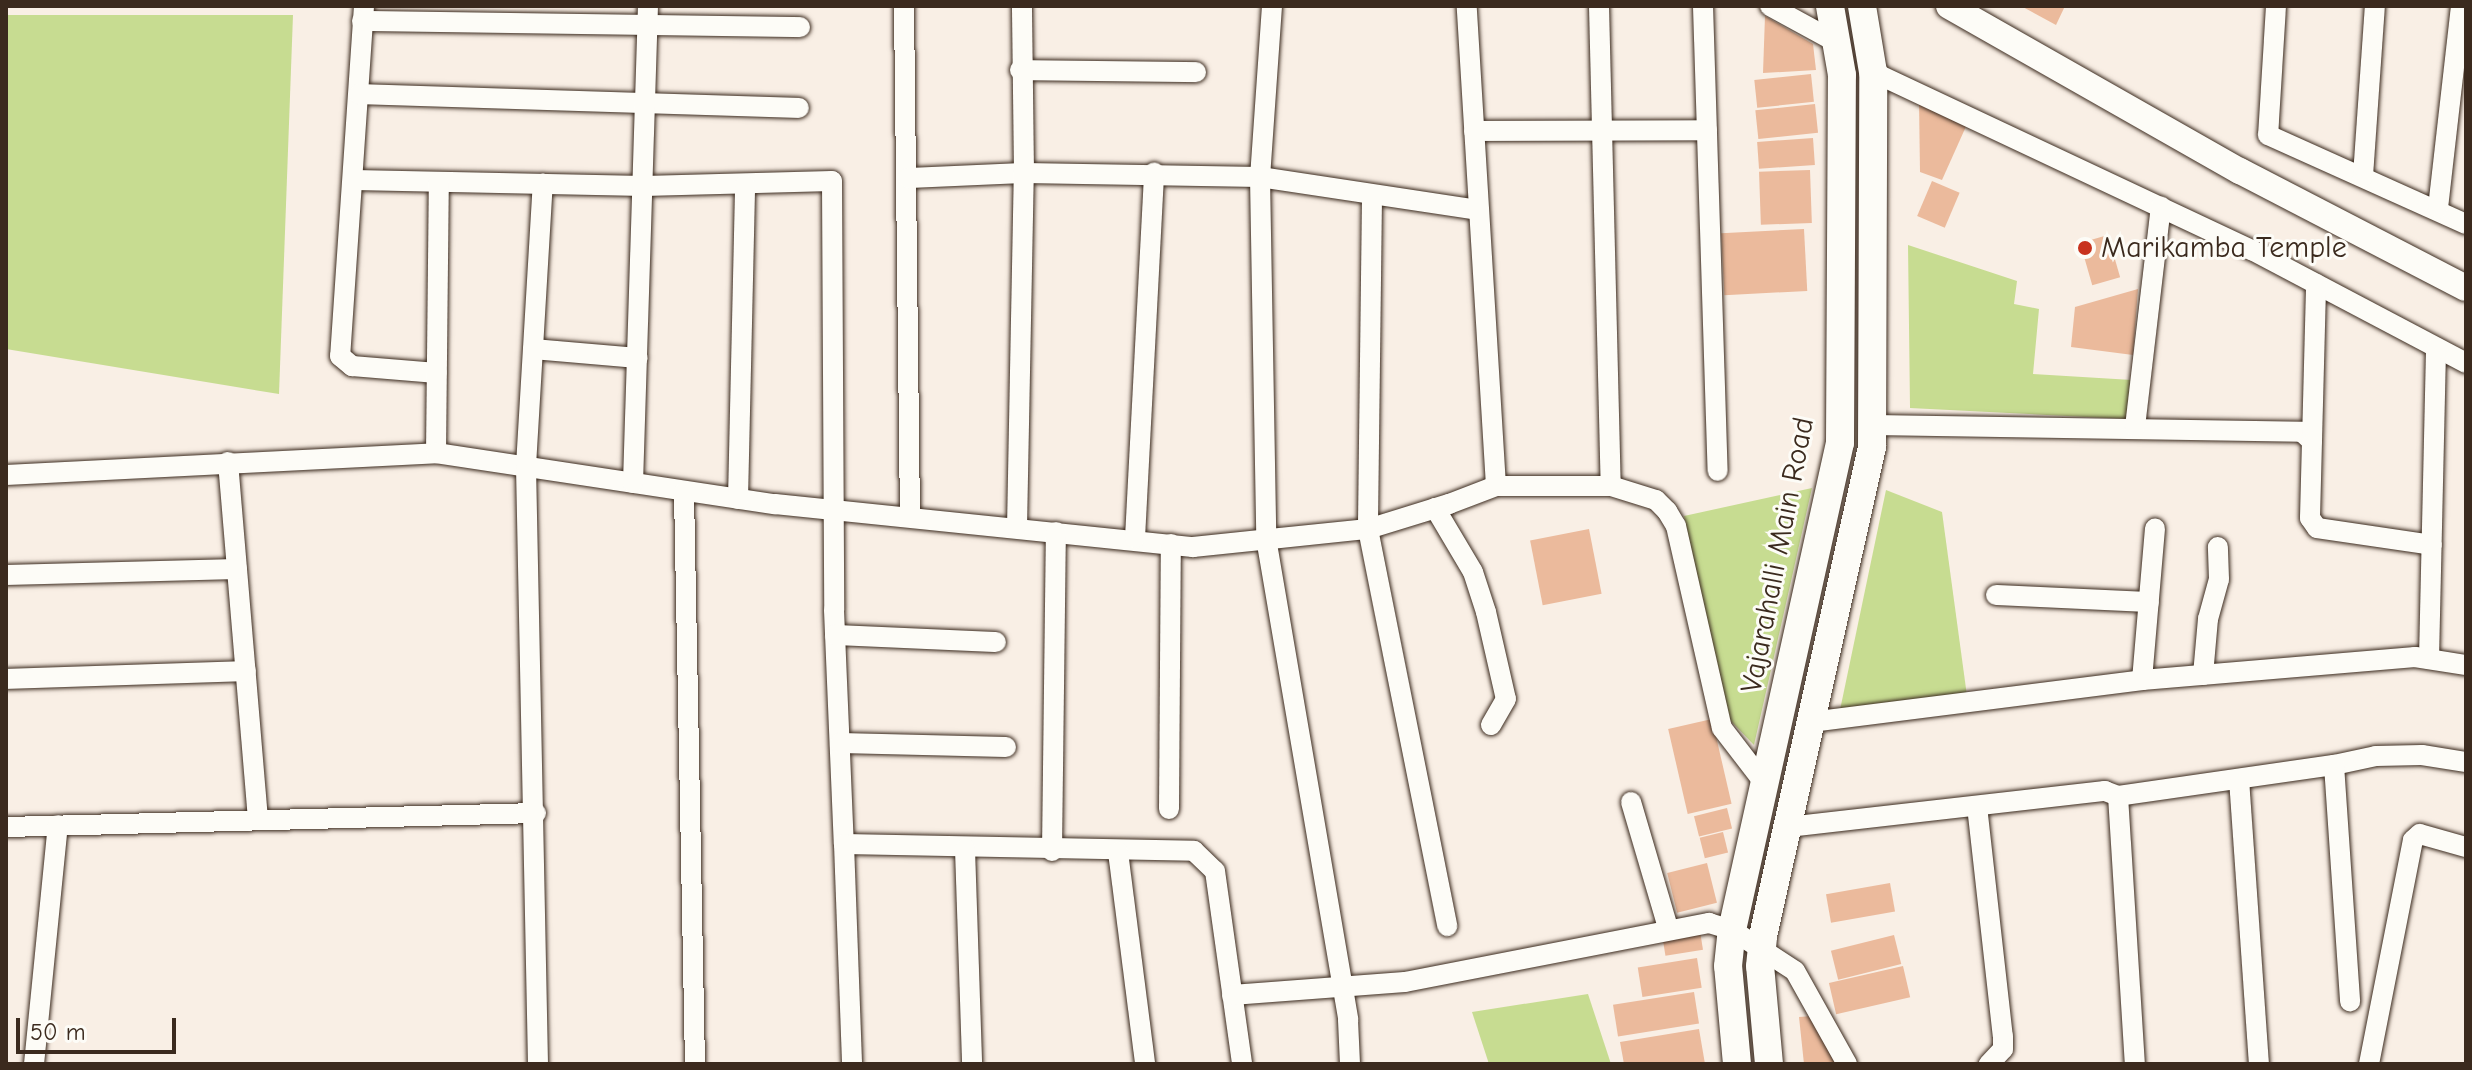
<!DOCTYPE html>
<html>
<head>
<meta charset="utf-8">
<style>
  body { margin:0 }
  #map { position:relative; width:2472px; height:1070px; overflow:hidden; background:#f9efe5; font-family:"Comic Neue",sans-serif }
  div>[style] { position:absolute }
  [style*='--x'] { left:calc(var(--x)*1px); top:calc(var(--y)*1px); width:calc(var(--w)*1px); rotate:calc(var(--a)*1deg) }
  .green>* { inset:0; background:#c7dc91 }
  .building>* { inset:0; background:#ebba9c; transform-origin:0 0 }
  .roads { filter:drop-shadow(0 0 2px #3b2a1e) drop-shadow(0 0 2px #3b2a1e) }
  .minor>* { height:20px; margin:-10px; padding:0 10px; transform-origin:10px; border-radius:10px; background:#fdfcf7 }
  .tertiary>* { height:26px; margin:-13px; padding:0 13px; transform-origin:13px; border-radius:13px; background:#fdfcf7 }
  .secondary>* { height:28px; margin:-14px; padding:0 14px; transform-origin:14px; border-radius:14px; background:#fdfcf7 }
  .dots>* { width:22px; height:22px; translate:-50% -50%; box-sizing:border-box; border:4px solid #fdfcf7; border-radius:50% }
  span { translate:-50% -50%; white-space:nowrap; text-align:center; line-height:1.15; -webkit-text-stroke:6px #fdfcf7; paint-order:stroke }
  .poi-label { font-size:30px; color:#3b2a1e }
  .left { translate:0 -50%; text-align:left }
  .street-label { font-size:30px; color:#3b2a1e }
  .frame { position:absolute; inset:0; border:8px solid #3b2a1e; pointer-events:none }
  .scale { position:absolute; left:16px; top:1018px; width:160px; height:36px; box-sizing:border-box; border:4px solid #3b2a1e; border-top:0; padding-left:10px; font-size:24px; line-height:28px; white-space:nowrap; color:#3b2a1e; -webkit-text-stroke:6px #fdfcf7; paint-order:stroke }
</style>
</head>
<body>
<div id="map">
  <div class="green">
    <div style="clip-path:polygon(6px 15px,293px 15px,279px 394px,6px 349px)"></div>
    <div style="clip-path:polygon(1908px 245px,2017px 281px,2014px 304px,2039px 309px,2033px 374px,2132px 380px,2126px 419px,1910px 408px)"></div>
    <div style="clip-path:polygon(1812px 488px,1754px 745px,1726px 716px,1684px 516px)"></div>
    <div style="clip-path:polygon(1886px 490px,1942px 512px,1967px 696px,1840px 710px)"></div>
    <div style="clip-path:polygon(1588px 994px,1611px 1064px,1489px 1064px,1472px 1012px)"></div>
  </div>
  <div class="building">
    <div style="clip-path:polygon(2021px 6px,2065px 6px,2056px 25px)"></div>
    <div style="clip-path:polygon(1765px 16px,1813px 44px,1816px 70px,1763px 73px)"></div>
    <div style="left:1811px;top:74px;width:28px;height:57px;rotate:84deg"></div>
    <div style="clip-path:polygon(1919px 101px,1968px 122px,1942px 180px,1920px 172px)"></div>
    <div style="left:1815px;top:104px;width:29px;height:60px;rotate:84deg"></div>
    <div style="left:1813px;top:138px;width:27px;height:56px;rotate:86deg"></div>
    <div style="left:1810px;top:170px;width:53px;height:51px;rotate:88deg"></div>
    <div style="left:1932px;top:181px;width:30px;height:38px;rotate:23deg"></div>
    <div style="left:1804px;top:229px;width:62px;height:83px;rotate:87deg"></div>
    <div style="left:2108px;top:235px;width:44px;height:29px;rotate:74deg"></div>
    <div style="clip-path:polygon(2138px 289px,2133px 355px,2071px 347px,2075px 307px)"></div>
    <div style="left:1589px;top:529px;width:66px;height:60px;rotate:79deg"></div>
    <div style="left:1712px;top:719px;width:87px;height:45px;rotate:77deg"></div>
    <div style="left:1727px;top:808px;width:21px;height:34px;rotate:76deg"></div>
    <div style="left:1723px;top:832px;width:21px;height:24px;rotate:76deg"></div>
    <div style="left:1707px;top:863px;width:41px;height:41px;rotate:76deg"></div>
    <div style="left:1890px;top:883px;width:29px;height:65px;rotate:80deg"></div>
    <div style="left:1700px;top:931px;width:19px;height:38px;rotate:81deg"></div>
    <div style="left:1894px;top:935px;width:30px;height:65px;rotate:76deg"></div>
    <div style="left:1697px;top:958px;width:30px;height:60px;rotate:81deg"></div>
    <div style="left:1903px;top:966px;width:32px;height:76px;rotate:77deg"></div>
    <div style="left:1694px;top:992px;width:32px;height:82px;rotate:81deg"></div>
    <div style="clip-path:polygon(1812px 1016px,1835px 1064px,1804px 1064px,1799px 1017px)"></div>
    <div style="clip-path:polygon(1699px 1029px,1705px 1064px,1624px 1064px,1620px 1042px)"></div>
  </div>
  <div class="roads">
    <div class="minor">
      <div style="--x:364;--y:6;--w:351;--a:93.9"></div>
      <div style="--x:340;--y:356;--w:16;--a:40"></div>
      <div style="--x:352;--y:366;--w:85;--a:4.7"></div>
      <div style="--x:904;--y:6;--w:511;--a:89.33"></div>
      <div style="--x:1272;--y:6;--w:171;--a:94"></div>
      <div style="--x:1260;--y:177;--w:361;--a:89"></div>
      <div style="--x:1266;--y:538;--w:489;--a:80.3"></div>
      <div style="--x:1348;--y:1020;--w:44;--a:87.4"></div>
      <div style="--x:1599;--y:6;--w:480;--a:88.6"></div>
      <div style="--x:1703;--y:6;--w:465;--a:88.2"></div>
      <div style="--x:1770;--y:6;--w:75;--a:28.6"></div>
      <div style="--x:2276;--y:6;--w:129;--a:93.5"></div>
      <div style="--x:2268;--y:135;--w:217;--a:24.2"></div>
      <div style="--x:362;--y:21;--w:438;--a:0.8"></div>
      <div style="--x:1020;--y:70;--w:176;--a:0.7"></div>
      <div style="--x:1873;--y:72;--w:419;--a:25.2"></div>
      <div style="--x:2252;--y:250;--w:242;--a:27.8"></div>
      <div style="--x:359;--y:94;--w:440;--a:1.8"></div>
      <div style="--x:1474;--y:131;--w:233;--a:-0.2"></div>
      <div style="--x:2363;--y:176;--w:170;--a:-86"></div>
      <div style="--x:908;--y:178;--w:116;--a:-2.5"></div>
      <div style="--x:1024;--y:173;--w:167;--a:-90.7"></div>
      <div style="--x:354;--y:180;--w:290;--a:1.2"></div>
      <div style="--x:644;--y:186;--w:188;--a:-1.5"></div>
      <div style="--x:832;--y:181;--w:429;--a:89.7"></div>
      <div style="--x:834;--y:610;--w:234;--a:87.6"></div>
      <div style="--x:844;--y:844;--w:350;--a:1.1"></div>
      <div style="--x:1194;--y:851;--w:29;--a:44"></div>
      <div style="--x:1215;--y:871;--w:195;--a:82"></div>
      <div style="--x:1372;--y:197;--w:332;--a:90.7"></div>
      <div style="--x:1368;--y:529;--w:405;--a:78.7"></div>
      <div style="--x:2438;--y:208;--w:203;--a:-83.5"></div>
      <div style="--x:533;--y:349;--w:105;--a:4.9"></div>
      <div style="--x:1873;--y:425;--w:429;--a:0.9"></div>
      <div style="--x:2302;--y:432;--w:13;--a:42"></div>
      <div style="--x:2312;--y:441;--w:77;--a:91.5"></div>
      <div style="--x:2310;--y:518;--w:12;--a:55"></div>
      <div style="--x:2317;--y:528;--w:116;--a:8.4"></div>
      <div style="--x:2135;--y:427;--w:222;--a:-83.3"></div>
      <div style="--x:2312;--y:441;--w:157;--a:-88.5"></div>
      <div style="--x:436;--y:453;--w:271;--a:-89.4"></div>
      <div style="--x:228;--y:462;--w:356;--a:85.2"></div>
      <div style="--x:6;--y:475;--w:431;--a:-2.9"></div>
      <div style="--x:436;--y:453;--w:343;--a:8.6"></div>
      <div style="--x:775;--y:504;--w:420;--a:5.9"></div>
      <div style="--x:1193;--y:547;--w:176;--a:-5.9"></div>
      <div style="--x:1368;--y:529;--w:85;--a:-17.2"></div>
      <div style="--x:1449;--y:504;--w:50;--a:-21"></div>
      <div style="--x:1496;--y:486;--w:481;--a:-93.5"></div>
      <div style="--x:633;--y:483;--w:477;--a:-88.2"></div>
      <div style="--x:1496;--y:486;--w:115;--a:0"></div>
      <div style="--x:1611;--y:486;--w:47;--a:17.3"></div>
      <div style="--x:1656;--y:500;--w:16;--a:45"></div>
      <div style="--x:1667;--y:511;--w:17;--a:59"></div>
      <div style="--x:1676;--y:526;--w:207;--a:77.2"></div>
      <div style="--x:1722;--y:728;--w:71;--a:52.5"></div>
      <div style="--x:684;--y:492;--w:572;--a:88.9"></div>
      <div style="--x:738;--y:499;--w:314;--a:-88.7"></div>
      <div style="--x:1435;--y:508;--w:74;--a:59.3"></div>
      <div style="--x:1473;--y:572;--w:42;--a:72"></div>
      <div style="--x:1486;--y:612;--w:89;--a:77.1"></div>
      <div style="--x:1506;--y:699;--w:30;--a:120"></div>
      <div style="--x:1017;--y:528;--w:355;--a:-88.9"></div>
      <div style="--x:1024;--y:173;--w:236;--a:1"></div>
      <div style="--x:1260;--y:177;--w:220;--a:8.6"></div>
      <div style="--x:1135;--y:538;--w:366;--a:-87"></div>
      <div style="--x:6;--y:575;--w:231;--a:-1.5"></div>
      <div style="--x:1996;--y:595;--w:153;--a:2.6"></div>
      <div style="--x:835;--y:635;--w:161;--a:2.5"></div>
      <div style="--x:2429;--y:659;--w:311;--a:-88.7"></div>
      <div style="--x:2203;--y:675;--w:56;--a:-84.9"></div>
      <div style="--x:2208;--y:619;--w:41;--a:-74.6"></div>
      <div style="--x:2219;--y:579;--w:32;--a:-92"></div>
      <div style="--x:6;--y:679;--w:240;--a:-1.9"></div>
      <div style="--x:2142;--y:680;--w:152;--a:-85.1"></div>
      <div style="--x:1811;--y:722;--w:334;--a:-7.2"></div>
      <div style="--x:2142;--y:680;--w:274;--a:-4.8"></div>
      <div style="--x:2415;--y:657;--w:52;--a:8.9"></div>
      <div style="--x:840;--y:743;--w:166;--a:1.4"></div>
      <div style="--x:2334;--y:765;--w:43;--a:-12.1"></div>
      <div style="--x:2376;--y:756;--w:46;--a:-1.2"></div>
      <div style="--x:2422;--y:755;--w:45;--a:9"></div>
      <div style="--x:2239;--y:779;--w:286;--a:86"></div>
      <div style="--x:2118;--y:796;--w:218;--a:-8.2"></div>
      <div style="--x:2334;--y:765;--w:237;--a:86.1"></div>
      <div style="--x:1631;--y:802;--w:131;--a:73.6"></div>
      <div style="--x:1977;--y:806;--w:231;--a:83.6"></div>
      <div style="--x:2003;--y:1036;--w:13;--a:90"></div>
      <div style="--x:2003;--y:1049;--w:21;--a:133"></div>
      <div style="--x:1169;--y:809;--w:265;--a:-89.6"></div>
      <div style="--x:6;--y:827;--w:530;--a:-1.51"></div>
      <div style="--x:1788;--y:827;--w:319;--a:-6.5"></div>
      <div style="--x:2105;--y:791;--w:14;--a:21"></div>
      <div style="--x:2118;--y:796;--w:269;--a:86.4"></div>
      <div style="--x:844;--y:844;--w:220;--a:87.9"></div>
      <div style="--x:965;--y:849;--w:215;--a:88.1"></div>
      <div style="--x:1052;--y:851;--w:319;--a:-89.3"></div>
      <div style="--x:1118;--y:852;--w:214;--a:82.7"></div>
      <div style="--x:1232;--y:995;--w:173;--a:-4.3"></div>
      <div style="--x:1405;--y:982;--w:310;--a:-11"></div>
      <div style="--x:1709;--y:923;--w:24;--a:17"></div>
      <div style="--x:1732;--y:930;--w:75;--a:33.1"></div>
      <div style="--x:1795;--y:971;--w:107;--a:60.8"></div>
      <div style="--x:34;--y:1064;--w:240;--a:-84.3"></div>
      <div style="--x:538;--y:1064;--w:598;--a:-91.15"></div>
      <div style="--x:526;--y:466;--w:283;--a:-86.6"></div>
      <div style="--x:2369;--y:1064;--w:228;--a:-78.9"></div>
      <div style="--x:2413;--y:840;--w:9;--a:-41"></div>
      <div style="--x:2420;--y:834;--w:48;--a:15.8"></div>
    </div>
    <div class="tertiary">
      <div style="--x:1949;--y:6;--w:335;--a:29.6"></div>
      <div style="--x:2240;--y:171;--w:254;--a:27.4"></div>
    </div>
    <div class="secondary">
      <div style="--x:1737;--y:1064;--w:98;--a:-95.2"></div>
      <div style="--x:1728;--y:966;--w:36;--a:-84"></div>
      <div style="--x:1732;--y:930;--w:499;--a:-77.5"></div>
      <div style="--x:1840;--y:443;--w:368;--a:-89.7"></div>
      <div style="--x:1842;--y:75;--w:70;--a:-99.9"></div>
      <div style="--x:1769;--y:1064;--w:98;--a:-95.2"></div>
      <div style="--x:1760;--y:966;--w:30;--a:-84"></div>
      <div style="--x:1763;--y:936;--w:501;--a:-77.43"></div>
      <div style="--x:1872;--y:447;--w:375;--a:-89.8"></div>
      <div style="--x:1873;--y:72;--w:67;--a:-99.5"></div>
    </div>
  </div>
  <div class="dots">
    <div style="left:2085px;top:248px;background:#c8321e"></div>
  </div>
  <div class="poi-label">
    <span class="left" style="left:2101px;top:248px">Marikamba Temple</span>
  </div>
  <div class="street-label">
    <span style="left:1778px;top:555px;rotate:-79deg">Vajarahalli Main Road</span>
  </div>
  <div class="frame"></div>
  <div class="scale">50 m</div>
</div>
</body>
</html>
